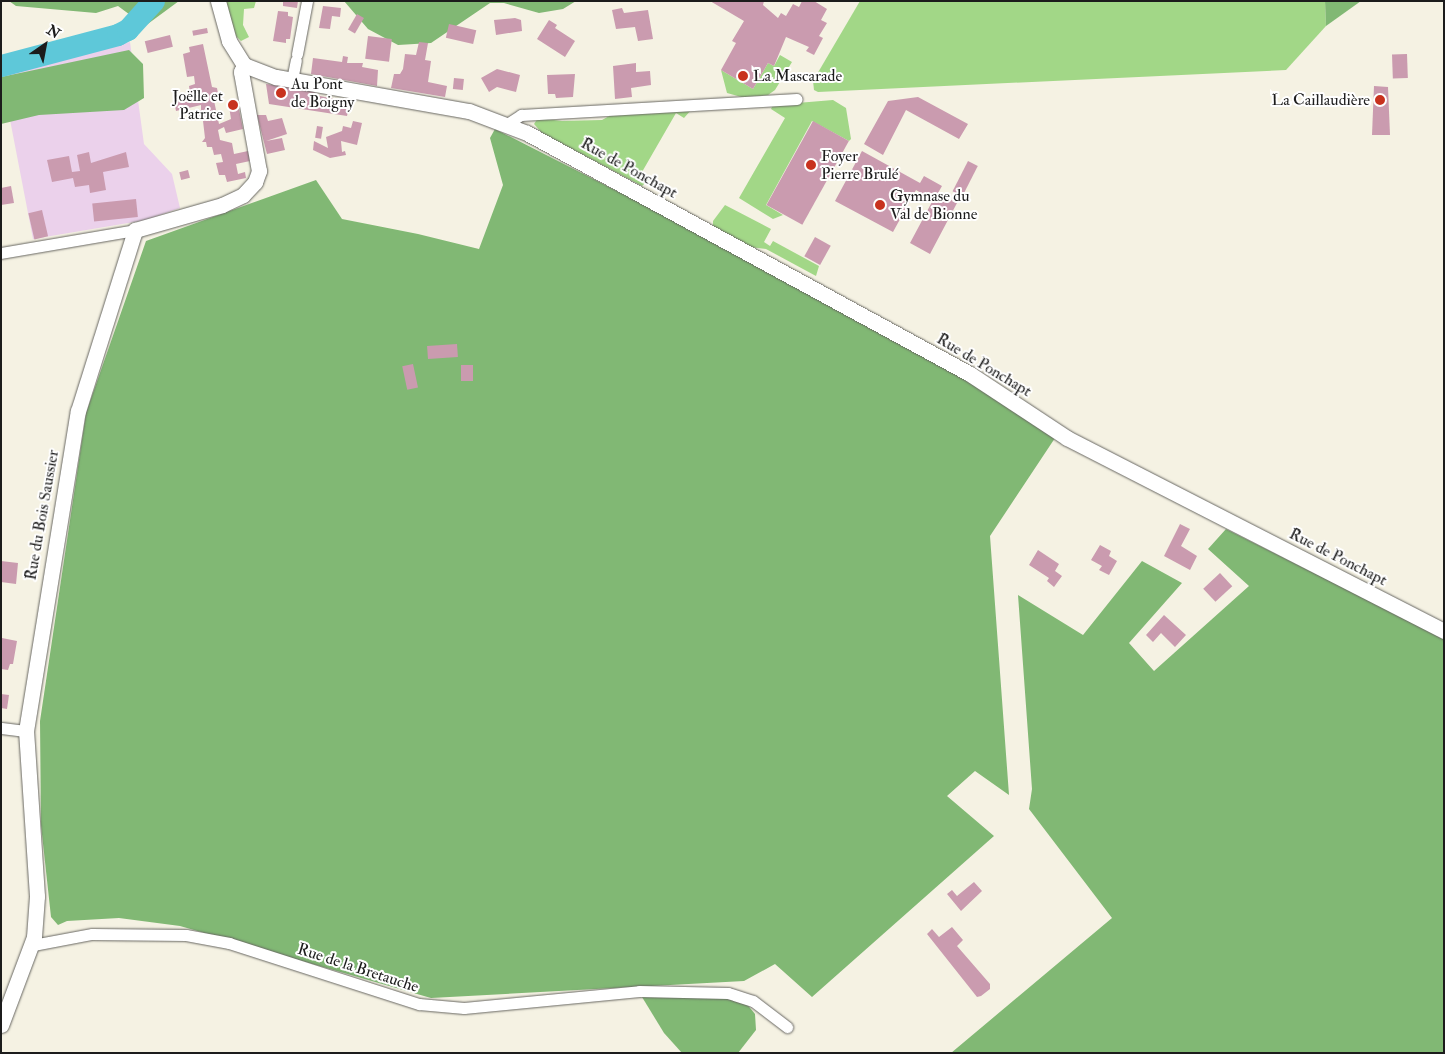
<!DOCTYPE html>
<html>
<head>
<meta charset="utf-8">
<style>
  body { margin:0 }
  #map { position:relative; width:1445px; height:1054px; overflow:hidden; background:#f5f2e3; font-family:"IM FELL Double Pica",serif }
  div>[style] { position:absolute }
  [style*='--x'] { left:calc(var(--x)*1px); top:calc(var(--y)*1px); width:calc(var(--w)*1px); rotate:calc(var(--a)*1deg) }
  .built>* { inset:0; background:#ebd1eb }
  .green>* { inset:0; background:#a2d787 }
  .forest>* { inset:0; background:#81b874 }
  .river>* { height:22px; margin:-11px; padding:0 11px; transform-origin:11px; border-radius:11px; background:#5ec8d9 }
  .building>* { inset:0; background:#ca9baf; transform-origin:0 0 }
  .roads { filter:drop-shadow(0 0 1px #686762) drop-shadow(0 0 1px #686762) }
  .minor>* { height:11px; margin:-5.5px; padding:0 5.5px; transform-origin:5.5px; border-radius:5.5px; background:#fff }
  .tertiary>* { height:15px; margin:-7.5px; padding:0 7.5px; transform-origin:7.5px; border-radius:7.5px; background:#fff }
  .dots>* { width:14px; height:14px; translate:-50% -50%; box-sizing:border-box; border:2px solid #fff; border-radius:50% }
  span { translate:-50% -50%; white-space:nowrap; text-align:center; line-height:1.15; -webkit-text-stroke:4px #fff; paint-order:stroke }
  .poi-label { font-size:16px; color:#1c1c1c }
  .left { translate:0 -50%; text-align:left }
  .right { translate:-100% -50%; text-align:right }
  .street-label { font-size:16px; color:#1c1c1c }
  .frame { position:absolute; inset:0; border:2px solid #1c1c1c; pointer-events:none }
  .north { position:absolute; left:20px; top:20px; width:50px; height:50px; -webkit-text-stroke:4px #fff; paint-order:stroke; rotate:33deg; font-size:14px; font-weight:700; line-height:20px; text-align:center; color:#1c1c1c }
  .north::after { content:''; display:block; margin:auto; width:18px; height:22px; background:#1c1c1c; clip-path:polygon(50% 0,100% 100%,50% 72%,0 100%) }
</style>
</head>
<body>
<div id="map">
  <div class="built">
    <div style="clip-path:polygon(130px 42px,144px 144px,172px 174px,180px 208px,146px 220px,33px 239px,1px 73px)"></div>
  </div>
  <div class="green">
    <div style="clip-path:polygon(225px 1px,256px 1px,254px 8px,244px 9px,243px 25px,249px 37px,241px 41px,236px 36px)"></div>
    <div style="clip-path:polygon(860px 1px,1325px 1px,1326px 26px,1286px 70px,818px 92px,814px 90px,813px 81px)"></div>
    <div style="clip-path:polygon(780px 55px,792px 62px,775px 90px,768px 95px,745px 98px,727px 93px,721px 70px,753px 89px,768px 63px,774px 66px)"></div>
    <div style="clip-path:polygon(833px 100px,846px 108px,851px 139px,849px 141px,812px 121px,766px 205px,783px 215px,773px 219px,739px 198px,785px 118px,771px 109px,773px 105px)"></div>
    <div style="clip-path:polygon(692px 109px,684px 118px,676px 113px,642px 172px,651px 178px,642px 186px,542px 133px,534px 124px,538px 118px,562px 121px,602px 120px,611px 115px)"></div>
    <div style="clip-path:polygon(725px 205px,771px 229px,764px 242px,770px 246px,773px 241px,819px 266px,816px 276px,766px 249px,750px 247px,713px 227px,713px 221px)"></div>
  </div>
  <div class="forest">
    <div style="clip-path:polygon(9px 1px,179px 1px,145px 26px,118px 6px,96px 13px,16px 6px)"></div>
    <div style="clip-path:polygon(344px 1px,576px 1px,563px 9px,539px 13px,504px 3px,490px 3px,431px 43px,398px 45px,368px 29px)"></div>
    <div style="clip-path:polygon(1325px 1px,1361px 1px,1326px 26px)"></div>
    <div style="clip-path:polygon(129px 50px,143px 64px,144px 98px,124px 110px,39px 115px,1px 124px,1px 77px)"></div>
    <div style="clip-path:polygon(495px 129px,713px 240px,1061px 429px,990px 536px,1009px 795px,975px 771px,947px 796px,994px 836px,812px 997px,775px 964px,744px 981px,431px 998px,180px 926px,119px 918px,67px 921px,58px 925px,51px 917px,41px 825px,40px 721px,86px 413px,146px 241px,316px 180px,342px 219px,418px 234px,479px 249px,503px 185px,490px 138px)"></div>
    <div style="clip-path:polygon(1226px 529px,1444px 638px,1444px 1053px,951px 1053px,1112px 918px,1029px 809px,1032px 789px,1018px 595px,1083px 635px,1142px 561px,1182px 583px,1129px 643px,1154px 671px,1249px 586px,1208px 549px)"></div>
    <div style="clip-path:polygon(703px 994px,746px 1003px,755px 1014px,756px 1030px,738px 1053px,682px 1053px,664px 1033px,642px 997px)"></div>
  </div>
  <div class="river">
    <div style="--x:1;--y:66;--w:121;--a:-14.8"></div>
    <div style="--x:118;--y:35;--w:11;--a:-27"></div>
    <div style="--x:128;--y:30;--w:39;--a:-48"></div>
  </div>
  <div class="building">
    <div style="clip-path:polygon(283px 1px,298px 1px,297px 8px,283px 6px)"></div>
    <div style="clip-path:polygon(710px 1px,764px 1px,763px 5px,778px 18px,781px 13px,786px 16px,793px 4px,799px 7px,802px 1px,814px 1px,827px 9px,821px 20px,827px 23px,819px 36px,823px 38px,814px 55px,806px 51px,809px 47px,786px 37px,774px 66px,768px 63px,753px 89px,721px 70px,736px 43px,732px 41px,744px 21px)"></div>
    <div style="clip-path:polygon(323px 6px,341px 8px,340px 17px,332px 16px,330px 29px,319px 28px)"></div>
    <div style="clip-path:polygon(622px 8px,624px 13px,648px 10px,653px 39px,638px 41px,635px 27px,616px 29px,612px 10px)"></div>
    <div style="clip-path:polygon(278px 11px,288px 12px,288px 16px,293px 17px,290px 39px,286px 39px,286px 43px,273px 41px)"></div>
    <div style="left:357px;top:14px;width:8px;height:18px;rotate:30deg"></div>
    <div style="clip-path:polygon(515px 18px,521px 20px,522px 31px,496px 35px,494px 20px)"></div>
    <div style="clip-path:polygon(549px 20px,557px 25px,555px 28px,575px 41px,565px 57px,537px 39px)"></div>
    <div style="left:449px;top:24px;width:28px;height:14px;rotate:13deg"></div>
    <div style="left:207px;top:28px;width:5px;height:15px;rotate:79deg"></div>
    <div style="left:170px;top:35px;width:12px;height:26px;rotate:76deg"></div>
    <div style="left:368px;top:36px;width:24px;height:23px;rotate:7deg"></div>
    <div style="clip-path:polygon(419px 42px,428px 43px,425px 60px,431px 61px,428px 82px,447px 86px,445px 97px,391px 88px,394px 74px,400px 74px,403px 69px,405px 54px,416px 55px)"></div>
    <div style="clip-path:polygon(203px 44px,212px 87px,217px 88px,218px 94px,213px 96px,219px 124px,231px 119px,228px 100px,237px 99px,243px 129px,226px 133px,224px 127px,218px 130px,220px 140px,232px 143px,234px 154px,248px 151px,250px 161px,236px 164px,238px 174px,245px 172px,246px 178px,227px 182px,225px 175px,219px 175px,216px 163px,223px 162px,221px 154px,214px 155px,212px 147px,207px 147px,206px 142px,202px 142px,205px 138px,203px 121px,194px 119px,193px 112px,201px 110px,201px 105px,176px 111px,173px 96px,181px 95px,182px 102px,191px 101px,189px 86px,195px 84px,194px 76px,187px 77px,183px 54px,190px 52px,189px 47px)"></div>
    <div style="left:1407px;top:54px;width:24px;height:15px;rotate:88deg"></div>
    <div style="clip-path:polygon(343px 56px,348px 57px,347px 63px,363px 63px,362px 67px,378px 70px,377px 86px,311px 74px,313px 58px,342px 62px)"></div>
    <div style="clip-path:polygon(636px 63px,636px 72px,650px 71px,651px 85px,631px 88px,632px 97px,615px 99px,613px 66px)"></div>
    <div style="clip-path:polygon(497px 69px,520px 75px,516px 92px,497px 87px,489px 92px,481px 78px)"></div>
    <div style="clip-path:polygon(575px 74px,573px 97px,556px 98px,555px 94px,548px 94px,547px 75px)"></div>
    <div style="left:454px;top:78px;width:10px;height:11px;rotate:6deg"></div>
    <div style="clip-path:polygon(266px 84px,310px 89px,320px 96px,350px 102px,347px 116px,269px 104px)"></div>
    <div style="clip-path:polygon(1374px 86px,1388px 87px,1390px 135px,1372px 135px)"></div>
    <div style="clip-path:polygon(918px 97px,968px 124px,959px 139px,906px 110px,883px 155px,864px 144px,888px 101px)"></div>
    <div style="clip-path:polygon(257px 115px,266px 115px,268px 121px,282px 118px,287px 134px,266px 141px,282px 138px,285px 150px,267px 154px)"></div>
    <div style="clip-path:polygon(353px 121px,362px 123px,357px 145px,341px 141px,342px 152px,345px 151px,346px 155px,330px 158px,313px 150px,314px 141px,328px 148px,326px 137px,342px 131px,343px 126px,351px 128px)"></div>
    <div style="left:813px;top:121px;width:41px;height:96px;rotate:29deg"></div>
    <div style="left:317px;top:126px;width:6px;height:12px;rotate:9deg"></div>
    <div style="clip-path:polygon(862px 151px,920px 183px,924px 176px,942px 186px,938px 193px,957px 203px,930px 254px,910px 243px,933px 200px,916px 190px,893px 232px,835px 201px)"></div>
    <div style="clip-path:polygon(89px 152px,91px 163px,126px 152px,129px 167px,103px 172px,106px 190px,90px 193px,89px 185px,75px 187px,73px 178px,52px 182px,47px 160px,69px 156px,72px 172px,80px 171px,77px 155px)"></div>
    <div style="left:968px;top:161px;width:11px;height:34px;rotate:27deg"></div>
    <div style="left:188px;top:170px;width:8px;height:9px;rotate:76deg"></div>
    <div style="clip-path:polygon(11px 186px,14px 203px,1px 205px,1px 188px)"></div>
    <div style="left:136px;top:199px;width:18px;height:44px;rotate:84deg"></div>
    <div style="left:42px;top:210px;width:27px;height:14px;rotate:77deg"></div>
    <div style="left:815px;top:237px;width:18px;height:22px;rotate:29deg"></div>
    <div style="left:457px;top:344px;width:13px;height:30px;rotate:86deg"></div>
    <div style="left:413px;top:364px;width:24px;height:11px;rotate:78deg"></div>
    <div style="left:461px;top:365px;width:12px;height:16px"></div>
    <div style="clip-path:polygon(1180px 524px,1190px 529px,1181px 546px,1197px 556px,1190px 570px,1164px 556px)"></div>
    <div style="clip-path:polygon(1100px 545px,1111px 551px,1109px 556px,1117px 561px,1109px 575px,1099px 570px,1102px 566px,1091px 560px)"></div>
    <div style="clip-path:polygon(1038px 550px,1059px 564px,1055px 571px,1062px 576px,1054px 587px,1047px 581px,1049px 578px,1029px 565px)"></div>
    <div style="clip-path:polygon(1px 561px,18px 563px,16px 584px,1px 582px)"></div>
    <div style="left:1220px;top:573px;width:18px;height:23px;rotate:47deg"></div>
    <div style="clip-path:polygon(1164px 615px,1186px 635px,1175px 647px,1161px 633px,1153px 642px,1146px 635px)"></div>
    <div style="clip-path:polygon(2px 638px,17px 641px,13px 664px,10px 664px,8px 670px,1px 669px)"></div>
    <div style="clip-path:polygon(1px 694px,9px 695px,7px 709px,1px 708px)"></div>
    <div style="clip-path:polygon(974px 882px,982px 891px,961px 911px,947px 894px,952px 890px,957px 896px)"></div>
    <div style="clip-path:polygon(952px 927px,963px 940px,957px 946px,990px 984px,990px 989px,981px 996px,977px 997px,927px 934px,932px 929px,939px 937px)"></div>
  </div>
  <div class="roads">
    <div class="minor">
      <div style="--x:297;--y:54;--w:54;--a:-79.3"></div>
      <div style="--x:292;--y:80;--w:20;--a:-79"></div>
      <div style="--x:507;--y:124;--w:17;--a:-33"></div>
      <div style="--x:521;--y:115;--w:276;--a:-3.3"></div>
      <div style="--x:1;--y:253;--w:136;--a:-9.7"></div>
      <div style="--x:1;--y:728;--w:25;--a:7"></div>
      <div style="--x:33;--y:945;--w:60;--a:-10.6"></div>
      <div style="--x:92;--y:934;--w:94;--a:0.6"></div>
      <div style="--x:186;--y:935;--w:44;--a:10.5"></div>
      <div style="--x:229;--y:943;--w:200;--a:17.8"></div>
      <div style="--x:419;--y:1004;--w:45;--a:5.1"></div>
      <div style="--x:464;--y:1008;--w:176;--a:-5.5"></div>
      <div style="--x:639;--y:991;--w:89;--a:1.3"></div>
      <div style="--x:728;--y:993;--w:26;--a:18"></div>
      <div style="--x:753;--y:1001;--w:43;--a:37.4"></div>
    </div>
    <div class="tertiary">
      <div style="--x:218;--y:1;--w:41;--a:74.6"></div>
      <div style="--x:229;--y:41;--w:28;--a:58"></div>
      <div style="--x:244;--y:65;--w:34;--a:21"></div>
      <div style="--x:276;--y:77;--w:196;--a:10"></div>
      <div style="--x:469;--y:111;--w:62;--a:20.8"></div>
      <div style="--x:527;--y:133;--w:504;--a:28.55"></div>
      <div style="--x:970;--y:374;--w:116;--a:33.4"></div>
      <div style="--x:1067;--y:438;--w:424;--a:27.1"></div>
      <div style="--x:1;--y:1025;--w:94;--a:-69.4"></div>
      <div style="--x:34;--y:937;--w:41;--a:-85.8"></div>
      <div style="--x:37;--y:896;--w:165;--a:-93.8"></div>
      <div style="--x:26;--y:731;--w:324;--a:-80.8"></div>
      <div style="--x:78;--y:411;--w:190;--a:-72.5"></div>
      <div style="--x:135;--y:230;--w:91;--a:-16"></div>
      <div style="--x:222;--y:205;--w:23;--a:-25"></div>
      <div style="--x:243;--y:195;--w:18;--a:-47"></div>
      <div style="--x:255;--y:182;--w:12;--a:-70"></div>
      <div style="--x:259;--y:171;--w:101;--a:-100.3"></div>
      <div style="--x:241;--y:72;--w:8;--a:-67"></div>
    </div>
  </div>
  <div class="dots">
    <div style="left:743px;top:76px;background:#c8321e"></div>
    <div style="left:281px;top:93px;background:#c8321e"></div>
    <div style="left:1380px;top:100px;background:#c8321e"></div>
    <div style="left:233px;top:105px;background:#c8321e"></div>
    <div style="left:811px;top:165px;background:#c8321e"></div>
    <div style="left:880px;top:205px;background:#c8321e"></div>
  </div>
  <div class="poi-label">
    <span class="left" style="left:753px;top:76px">La Mascarade</span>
    <span class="left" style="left:291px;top:93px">Au Pont<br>de Boigny</span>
    <span class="right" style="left:223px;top:105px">Joëlle et<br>Patrice</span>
    <span class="right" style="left:1370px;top:100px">La Caillaudière</span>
    <span class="left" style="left:821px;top:165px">Foyer<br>Pierre Brulé</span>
    <span class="left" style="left:890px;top:205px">Gymnase du<br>Val de Bionne</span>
  </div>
  <div class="street-label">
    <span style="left:629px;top:168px;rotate:29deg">Rue de Ponchapt</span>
    <span style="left:984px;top:365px;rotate:31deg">Rue de Ponchapt</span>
    <span style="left:42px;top:515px;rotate:-80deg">Rue du Bois Saussier</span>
    <span style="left:1338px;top:557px;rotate:27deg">Rue de Ponchapt</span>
    <span style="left:358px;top:968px;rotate:18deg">Rue de la Bretauche</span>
  </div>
  <div class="frame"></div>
  <div class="north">N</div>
</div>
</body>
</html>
